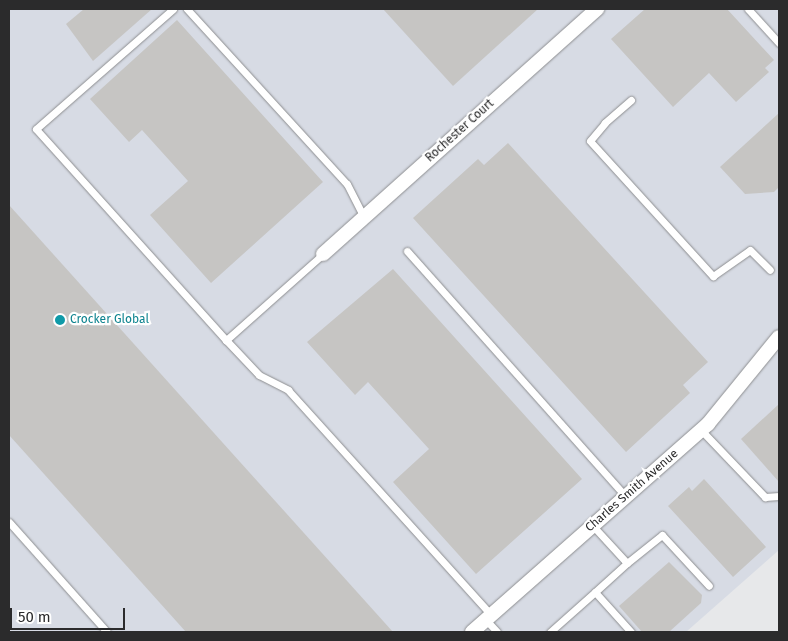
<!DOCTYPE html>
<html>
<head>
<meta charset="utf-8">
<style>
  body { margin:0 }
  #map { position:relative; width:788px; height:641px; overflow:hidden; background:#e7e8ea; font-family:"Fira Sans",sans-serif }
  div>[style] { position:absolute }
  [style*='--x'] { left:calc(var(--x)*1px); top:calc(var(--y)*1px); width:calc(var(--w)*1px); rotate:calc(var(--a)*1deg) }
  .built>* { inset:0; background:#d7dbe4 }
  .building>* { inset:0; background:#c6c5c3 }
  .roads { filter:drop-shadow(0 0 1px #8d8e90) drop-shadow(0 0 1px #8d8e90) }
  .lane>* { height:7px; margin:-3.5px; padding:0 3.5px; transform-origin:3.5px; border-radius:3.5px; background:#fff }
  .street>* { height:14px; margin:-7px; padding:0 7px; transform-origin:7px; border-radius:7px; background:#fff }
  .dots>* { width:14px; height:14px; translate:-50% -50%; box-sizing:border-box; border:2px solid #fff; border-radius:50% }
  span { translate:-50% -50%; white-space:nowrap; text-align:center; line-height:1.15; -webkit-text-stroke:4.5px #fff; paint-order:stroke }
  .street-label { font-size:12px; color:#2b2b2c }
  .culture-label { font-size:12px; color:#0d838f }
  .left { translate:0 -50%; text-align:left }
  .frame { position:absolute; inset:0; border:10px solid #2b2b2c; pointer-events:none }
  .scale { position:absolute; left:10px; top:608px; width:115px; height:22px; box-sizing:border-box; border:2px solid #2b2b2c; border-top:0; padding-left:6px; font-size:15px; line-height:18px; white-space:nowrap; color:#2b2b2c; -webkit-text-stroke:4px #fff; paint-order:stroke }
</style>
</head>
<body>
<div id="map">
  <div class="built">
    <div style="clip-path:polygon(9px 9px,779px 9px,779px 550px,686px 632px,9px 632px)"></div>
  </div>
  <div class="building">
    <div style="clip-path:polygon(84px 9px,152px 9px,93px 61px,66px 24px)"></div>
    <div style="clip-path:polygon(383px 9px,538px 9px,453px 86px)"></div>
    <div style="clip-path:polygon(645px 9px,727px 9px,774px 60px,765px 68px,769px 72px,736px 102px,709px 73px,673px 107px,611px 39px)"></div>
    <div style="clip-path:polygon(177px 20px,323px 182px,211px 283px,150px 215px,188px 181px,142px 130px,129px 142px,90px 99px)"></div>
    <div style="clip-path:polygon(779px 113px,779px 187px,774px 192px,745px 194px,720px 167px)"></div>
    <div style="clip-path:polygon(508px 143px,708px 362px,683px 385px,690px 393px,626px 452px,413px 218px,478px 159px,484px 165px)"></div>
    <div style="clip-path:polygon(9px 205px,393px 632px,186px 632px,9px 435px)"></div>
    <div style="clip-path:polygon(393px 269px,582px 479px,476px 574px,393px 482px,429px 449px,368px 382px,355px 395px,307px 342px)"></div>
    <div style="clip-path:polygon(779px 404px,779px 482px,741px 439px)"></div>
    <div style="clip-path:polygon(704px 479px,766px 547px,733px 577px,668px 506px,689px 487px,692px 491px)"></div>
    <div style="clip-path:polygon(669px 562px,702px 595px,701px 603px,669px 632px,642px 632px,619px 606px)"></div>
  </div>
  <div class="roads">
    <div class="lane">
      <div style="--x:173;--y:9;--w:182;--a:138.8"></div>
      <div style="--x:36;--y:129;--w:284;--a:48"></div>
      <div style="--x:187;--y:9;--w:237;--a:47.6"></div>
      <div style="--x:347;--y:184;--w:38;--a:63"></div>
      <div style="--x:748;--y:9;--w:46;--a:47.6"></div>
      <div style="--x:631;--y:100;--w:35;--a:139"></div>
      <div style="--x:605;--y:123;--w:23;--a:130"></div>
      <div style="--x:590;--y:141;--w:183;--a:47.7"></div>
      <div style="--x:713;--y:276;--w:45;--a:-35.1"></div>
      <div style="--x:750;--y:250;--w:28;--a:45"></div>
      <div style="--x:407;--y:251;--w:329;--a:48.3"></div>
      <div style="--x:323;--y:254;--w:130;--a:138.4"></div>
      <div style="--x:226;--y:340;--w:48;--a:46.7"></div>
      <div style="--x:259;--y:375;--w:33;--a:27"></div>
      <div style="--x:288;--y:390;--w:303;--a:47.9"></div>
      <div style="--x:701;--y:430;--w:93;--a:46.3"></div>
      <div style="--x:765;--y:497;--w:14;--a:-4"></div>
      <div style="--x:9;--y:522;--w:147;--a:48.3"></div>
      <div style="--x:593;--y:526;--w:50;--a:47.4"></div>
      <div style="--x:627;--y:563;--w:43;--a:137.8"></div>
      <div style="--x:595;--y:592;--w:54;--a:48"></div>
      <div style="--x:627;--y:563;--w:45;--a:-38.7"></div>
      <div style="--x:662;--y:535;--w:69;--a:47.3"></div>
      <div style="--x:486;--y:620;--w:16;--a:47"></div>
      <div style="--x:550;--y:632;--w:60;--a:-41.6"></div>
    </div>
    <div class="street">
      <div style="--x:323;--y:254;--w:368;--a:-41.8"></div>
      <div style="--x:472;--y:632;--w:315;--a:-41.4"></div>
      <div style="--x:708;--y:424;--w:112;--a:-50.8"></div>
    </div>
  </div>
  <div class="dots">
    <div style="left:60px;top:320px;background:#0f9aa8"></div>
  </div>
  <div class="street-label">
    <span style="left:460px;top:131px;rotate:-42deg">Rochester Court</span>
    <span style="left:632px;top:491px;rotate:-41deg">Charles Smith Avenue</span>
  </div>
  <div class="culture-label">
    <span class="left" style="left:70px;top:320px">Crocker Global</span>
  </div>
  <div class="frame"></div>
  <div class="scale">50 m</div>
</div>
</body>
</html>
